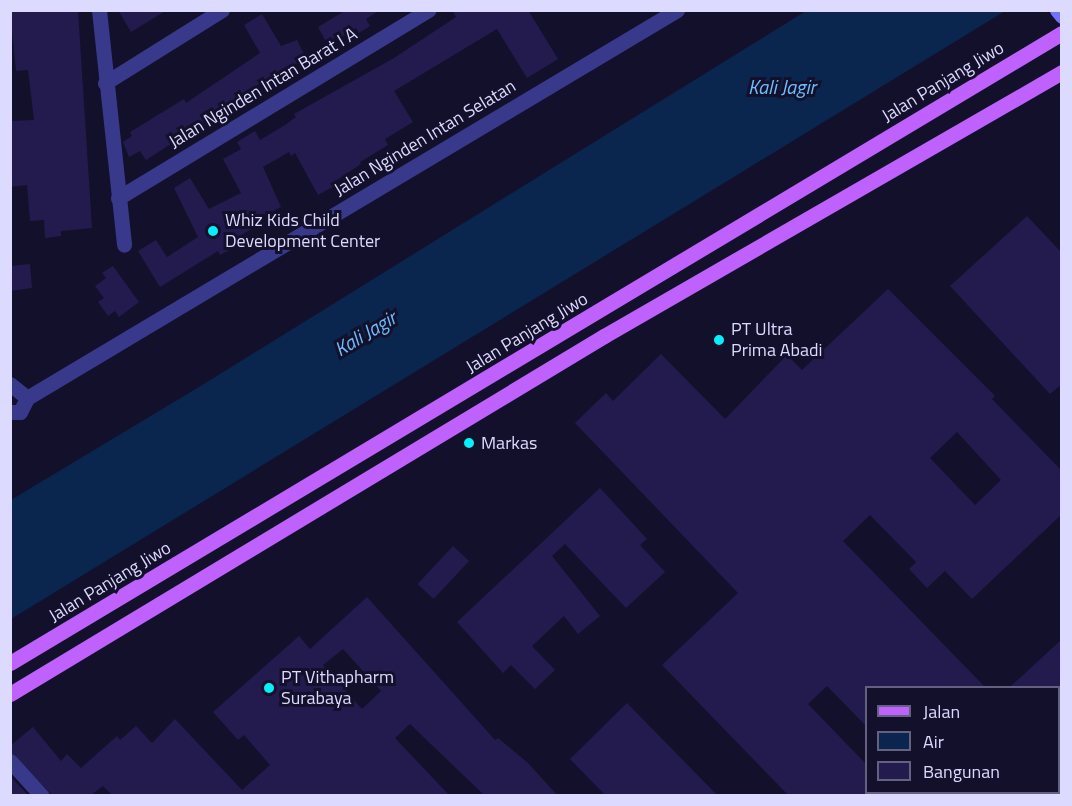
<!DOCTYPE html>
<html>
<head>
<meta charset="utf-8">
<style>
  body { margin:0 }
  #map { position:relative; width:1072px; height:806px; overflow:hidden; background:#13102b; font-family:"Titillium Web",sans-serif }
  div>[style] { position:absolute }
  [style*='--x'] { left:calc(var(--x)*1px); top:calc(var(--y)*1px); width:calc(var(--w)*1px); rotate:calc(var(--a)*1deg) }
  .water>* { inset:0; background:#0a264f }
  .building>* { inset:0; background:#231b4d; transform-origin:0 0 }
  .street>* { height:15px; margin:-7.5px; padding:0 7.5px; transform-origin:7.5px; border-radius:7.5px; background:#39398c }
  .secondary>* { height:15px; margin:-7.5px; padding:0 7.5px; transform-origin:7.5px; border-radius:7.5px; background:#7172ff }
  .primary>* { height:15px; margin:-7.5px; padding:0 7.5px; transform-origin:7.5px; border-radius:7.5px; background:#be61ff }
  .dots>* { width:16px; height:16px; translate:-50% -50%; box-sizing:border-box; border:3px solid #13102b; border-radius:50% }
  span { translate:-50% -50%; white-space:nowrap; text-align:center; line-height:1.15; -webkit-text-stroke:6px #13102b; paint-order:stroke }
  .street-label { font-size:18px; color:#dddaff }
  .poi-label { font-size:18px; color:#dddaff }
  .left { translate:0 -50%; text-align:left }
  .water-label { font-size:20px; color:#68beff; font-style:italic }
  .frame { position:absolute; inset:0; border:12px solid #dddaff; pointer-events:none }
  .legend { position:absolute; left:865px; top:686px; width:195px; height:108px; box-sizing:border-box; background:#13102b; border:2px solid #646180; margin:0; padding:8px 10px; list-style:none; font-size:18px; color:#dddaff }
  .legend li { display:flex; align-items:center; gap:12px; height:30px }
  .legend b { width:30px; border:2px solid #646180 }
</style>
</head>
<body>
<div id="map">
  <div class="water">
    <div style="clip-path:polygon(806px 11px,1005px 11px,11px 619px,11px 500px,199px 387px)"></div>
  </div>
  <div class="building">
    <div style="clip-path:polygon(10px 10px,78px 10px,92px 228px,61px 231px,61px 236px,45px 238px,44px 220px,30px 221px,27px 185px,10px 187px,10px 121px,34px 120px,28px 70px,16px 71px)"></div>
    <div style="clip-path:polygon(118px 10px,167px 10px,131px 32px)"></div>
    <div style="clip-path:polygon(346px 10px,380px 10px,366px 19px,370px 26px,359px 33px,356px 28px,328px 45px,318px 27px)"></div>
    <div style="clip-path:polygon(452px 10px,528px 10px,558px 59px,527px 78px,497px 29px,394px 91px,413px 122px,385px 139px,388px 145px,360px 162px,361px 164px,334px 182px,336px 185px,318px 195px,295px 153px,291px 156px,289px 152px,263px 167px,281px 207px,252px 222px,255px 227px,236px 238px,229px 245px,231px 249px,220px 255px,218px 251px,160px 287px,138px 251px,156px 240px,167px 257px,198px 237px,174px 188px,190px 178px,209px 209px,241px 193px,223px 159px,241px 149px,237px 142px,255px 131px,260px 140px,285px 125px,296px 117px,294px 114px,394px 58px,456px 17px)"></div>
    <div style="clip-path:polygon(262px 14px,281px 46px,297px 40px,306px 58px,238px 96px,230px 106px,146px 160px,140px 151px,129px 157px,123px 142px,132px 136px,130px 132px,184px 99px,186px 103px,260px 53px,244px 25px)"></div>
    <div style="clip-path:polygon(1027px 216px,1062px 253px,1062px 384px,1050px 394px,950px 286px)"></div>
    <div style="clip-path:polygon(30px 264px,32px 288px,10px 291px,10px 266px)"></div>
    <div style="clip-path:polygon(113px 266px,139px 302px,119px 317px,115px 311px,108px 316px,98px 302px,104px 298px,95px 286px,106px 278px,102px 273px)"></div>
    <div style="clip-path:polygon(evenodd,888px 289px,995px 396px,992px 399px,1062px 471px,1062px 514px,972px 599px,945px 571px,927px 588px,909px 569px,916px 562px,870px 515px,843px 541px,985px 687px,867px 687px,867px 727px,827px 686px,808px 704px,867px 765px,867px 795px,788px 795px,662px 665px,738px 593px,575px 423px,606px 393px,613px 401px,661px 354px,725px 419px,787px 355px,802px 370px,888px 289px,957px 432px,1001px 480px,975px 505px,930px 458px,957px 432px)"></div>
    <div style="clip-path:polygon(600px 488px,647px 539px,640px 545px,665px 572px,626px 608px,565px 544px,552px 556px,600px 616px,578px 634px,564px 616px,532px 646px,555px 670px,535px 689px,511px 665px,503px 673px,457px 622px)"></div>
    <div style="left:453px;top:546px;width:22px;height:52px;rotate:43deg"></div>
    <div style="clip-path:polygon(evenodd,367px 597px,495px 740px,498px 738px,528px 763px,557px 795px,484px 795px,410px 724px,395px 738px,449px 795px,112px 795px,103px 786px,91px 795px,52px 795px,10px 752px,10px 746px,33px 727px,61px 761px,67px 754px,81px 768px,117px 736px,120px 740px,136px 726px,152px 743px,175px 719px,242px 790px,270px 765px,244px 735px,238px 740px,213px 712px,299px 636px,310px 649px,367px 597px,343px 649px,381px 691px,362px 709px,323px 665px,343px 649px)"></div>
    <div style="clip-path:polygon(1062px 639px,1062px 687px,1010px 687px)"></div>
    <div style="clip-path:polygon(627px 703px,717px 795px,605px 795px,570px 759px)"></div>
    <div style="clip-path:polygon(10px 776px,28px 795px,10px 795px)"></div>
  </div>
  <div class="street">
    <div style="--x:99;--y:10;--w:236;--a:83.9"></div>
    <div style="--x:105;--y:83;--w:138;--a:-32"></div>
    <div style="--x:118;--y:198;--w:363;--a:-31.2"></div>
    <div style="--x:10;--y:384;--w:22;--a:39"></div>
    <div style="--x:27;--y:398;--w:757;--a:-30.83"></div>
    <div style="--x:10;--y:412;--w:10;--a:0"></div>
    <div style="--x:20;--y:412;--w:16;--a:-63"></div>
    <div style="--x:10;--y:761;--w:47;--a:47.6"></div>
  </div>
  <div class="secondary">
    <div style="--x:1057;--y:10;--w:8;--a:50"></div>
  </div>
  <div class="primary">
    <div style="--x:10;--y:663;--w:1226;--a:-30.92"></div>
    <div style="--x:10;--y:694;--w:694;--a:-31.08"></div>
    <div style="--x:604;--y:336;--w:529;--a:-29.96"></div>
  </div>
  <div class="dots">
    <div style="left:213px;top:231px;background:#06efff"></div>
    <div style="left:719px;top:340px;background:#06efff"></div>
    <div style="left:469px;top:443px;background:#06efff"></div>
    <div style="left:269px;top:688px;background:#06efff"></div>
  </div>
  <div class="street-label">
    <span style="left:943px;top:82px;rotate:-31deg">Jalan Panjang Jiwo</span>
    <span style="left:263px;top:88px;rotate:-31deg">Jalan Nginden Intan Barat I A</span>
    <span style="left:425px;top:138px;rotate:-31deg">Jalan Nginden Intan Selatan</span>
    <span style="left:527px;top:333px;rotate:-31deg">Jalan Panjang Jiwo</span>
    <span style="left:110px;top:582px;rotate:-31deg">Jalan Panjang Jiwo</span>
  </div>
  <div class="poi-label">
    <span class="left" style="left:225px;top:231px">Whiz Kids Child<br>Development Center</span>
    <span class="left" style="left:731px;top:340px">PT Ultra<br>Prima Abadi</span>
    <span class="left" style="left:481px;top:443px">Markas</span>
    <span class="left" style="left:281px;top:688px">PT Vithapharm<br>Surabaya</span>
  </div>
  <div class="water-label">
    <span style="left:782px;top:86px">Kali Jagir</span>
    <span style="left:365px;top:333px;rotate:-31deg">Kali Jagir</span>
  </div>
  <div class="frame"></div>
  <ul class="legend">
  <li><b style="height:8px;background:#be61ff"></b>Jalan</li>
  <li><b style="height:16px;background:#0a264f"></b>Air</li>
  <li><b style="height:16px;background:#231b4d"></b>Bangunan</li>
  </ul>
</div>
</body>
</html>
